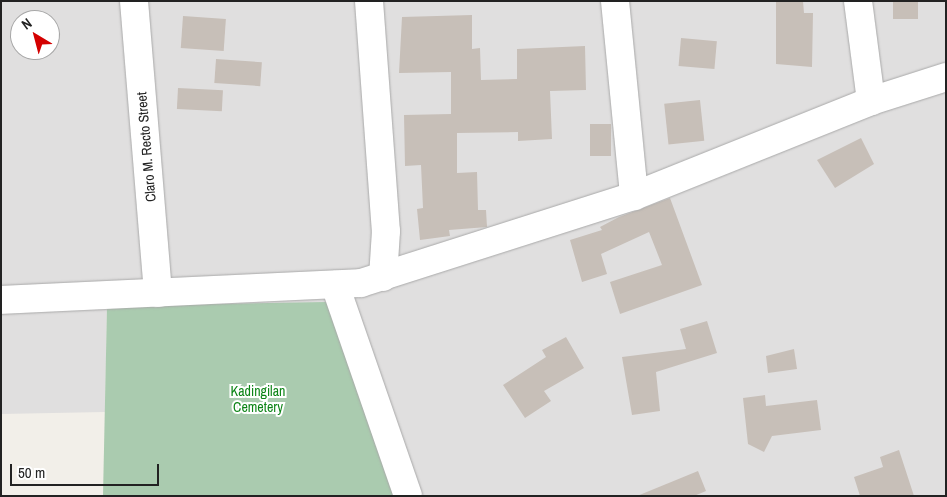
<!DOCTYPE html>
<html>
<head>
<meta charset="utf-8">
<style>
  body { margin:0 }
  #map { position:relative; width:947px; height:497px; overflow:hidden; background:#f2efe9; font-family:"Archivo Narrow",sans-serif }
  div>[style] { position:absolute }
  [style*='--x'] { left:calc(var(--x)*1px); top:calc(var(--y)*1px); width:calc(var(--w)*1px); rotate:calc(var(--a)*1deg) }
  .residential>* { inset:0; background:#e0dfdf }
  .cemetery>* { inset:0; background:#aacbaf }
  .building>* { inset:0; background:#c7bfb8; transform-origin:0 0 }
  .roads { filter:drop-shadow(0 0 1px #a9a9a9) drop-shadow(0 0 1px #a9a9a9) }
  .minor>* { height:28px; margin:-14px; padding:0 14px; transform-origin:14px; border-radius:14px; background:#fff }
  span { translate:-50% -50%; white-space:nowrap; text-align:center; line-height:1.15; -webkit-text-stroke:4px #fff; paint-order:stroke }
  .street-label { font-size:14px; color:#222 }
  .park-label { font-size:14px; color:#0c8416 }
  .frame { position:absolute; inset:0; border:2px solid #222; pointer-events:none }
  .north { position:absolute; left:10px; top:10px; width:50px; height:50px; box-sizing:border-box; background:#fff; border:1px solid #a7a7a7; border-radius:50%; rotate:323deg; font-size:14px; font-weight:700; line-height:20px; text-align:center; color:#222 }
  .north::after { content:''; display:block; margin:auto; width:18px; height:22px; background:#d40000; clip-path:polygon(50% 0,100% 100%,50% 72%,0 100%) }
  .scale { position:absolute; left:10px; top:464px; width:149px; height:22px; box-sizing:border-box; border:2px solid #222; border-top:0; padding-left:6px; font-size:15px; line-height:18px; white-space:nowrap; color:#222; -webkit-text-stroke:4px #fff; paint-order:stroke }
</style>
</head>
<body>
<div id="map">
  <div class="residential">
    <div style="clip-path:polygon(evenodd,1px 1px,946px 1px,946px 496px,394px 496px,107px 306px,105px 412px,1px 414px,1px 1px,20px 20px,50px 20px,50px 50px,20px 50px,20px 20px)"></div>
  </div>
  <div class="cemetery">
    <div style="clip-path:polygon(327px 302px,394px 496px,103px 496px,107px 306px)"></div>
  </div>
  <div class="building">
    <div style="clip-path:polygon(776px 1px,803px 1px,804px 13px,813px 13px,812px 67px,776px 64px)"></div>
    <div style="left:893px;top:1px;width:25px;height:18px"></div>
    <div style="clip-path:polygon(472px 15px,472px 49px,480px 48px,481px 80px,517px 79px,517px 49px,585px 46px,586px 90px,550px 91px,552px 139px,518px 141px,518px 132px,457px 133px,457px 173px,477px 172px,478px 210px,486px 210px,487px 227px,449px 230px,450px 236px,420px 240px,417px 209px,423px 208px,421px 165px,405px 166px,404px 115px,451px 114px,451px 72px,399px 73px,402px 17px)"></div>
    <div style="left:183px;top:16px;width:43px;height:32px;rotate:4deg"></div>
    <div style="left:681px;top:38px;width:36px;height:28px;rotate:5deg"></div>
    <div style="left:216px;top:59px;width:46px;height:24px;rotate:4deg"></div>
    <div style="left:178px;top:88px;width:45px;height:21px;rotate:3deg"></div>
    <div style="left:700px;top:100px;width:41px;height:36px;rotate:84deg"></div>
    <div style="left:590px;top:124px;width:21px;height:32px"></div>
    <div style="clip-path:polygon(861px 138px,874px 164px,835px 188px,817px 160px)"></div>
    <div style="clip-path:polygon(670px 198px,702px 285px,620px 314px,610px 282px,662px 265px,649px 232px,601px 254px,607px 274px,582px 282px,570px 240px,602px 230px,600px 227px,619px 217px)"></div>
    <div style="clip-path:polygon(707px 321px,717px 353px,656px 372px,660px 411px,632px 415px,622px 357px,686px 349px,680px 329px)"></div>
    <div style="clip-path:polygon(566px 337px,584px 368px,544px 391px,551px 401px,525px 418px,503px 385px,546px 357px,542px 350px)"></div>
    <div style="clip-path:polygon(794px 349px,797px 369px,768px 373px,766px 356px)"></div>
    <div style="clip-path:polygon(765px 395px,766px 406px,817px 400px,821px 430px,772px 436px,764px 452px,748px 444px,743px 398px)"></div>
    <div style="clip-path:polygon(899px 450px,914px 496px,860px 496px,854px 477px,883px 467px,880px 457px)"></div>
    <div style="clip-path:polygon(698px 471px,706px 491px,694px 496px,637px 496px)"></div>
  </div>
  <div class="roads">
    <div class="minor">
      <div style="--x:134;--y:1;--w:293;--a:85.3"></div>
      <div style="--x:369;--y:1;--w:231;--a:85.8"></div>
      <div style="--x:386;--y:231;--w:46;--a:93.7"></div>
      <div style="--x:615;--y:1;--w:196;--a:84.4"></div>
      <div style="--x:858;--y:1;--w:101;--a:82.6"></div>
      <div style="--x:335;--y:285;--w:223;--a:70.9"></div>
      <div style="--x:1;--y:300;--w:360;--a:-2.7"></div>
      <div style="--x:361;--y:283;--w:287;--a:-17.7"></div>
      <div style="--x:634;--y:196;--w:255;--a:-21.8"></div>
      <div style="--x:871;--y:101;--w:79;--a:-17.7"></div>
    </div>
  </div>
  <div class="street-label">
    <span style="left:146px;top:147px;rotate:-95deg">Claro M. Recto Street</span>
  </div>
  <div class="park-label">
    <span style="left:258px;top:399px">Kadingilan<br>Cemetery</span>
  </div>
  <div class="frame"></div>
  <div class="north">N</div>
  <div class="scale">50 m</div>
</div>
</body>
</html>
